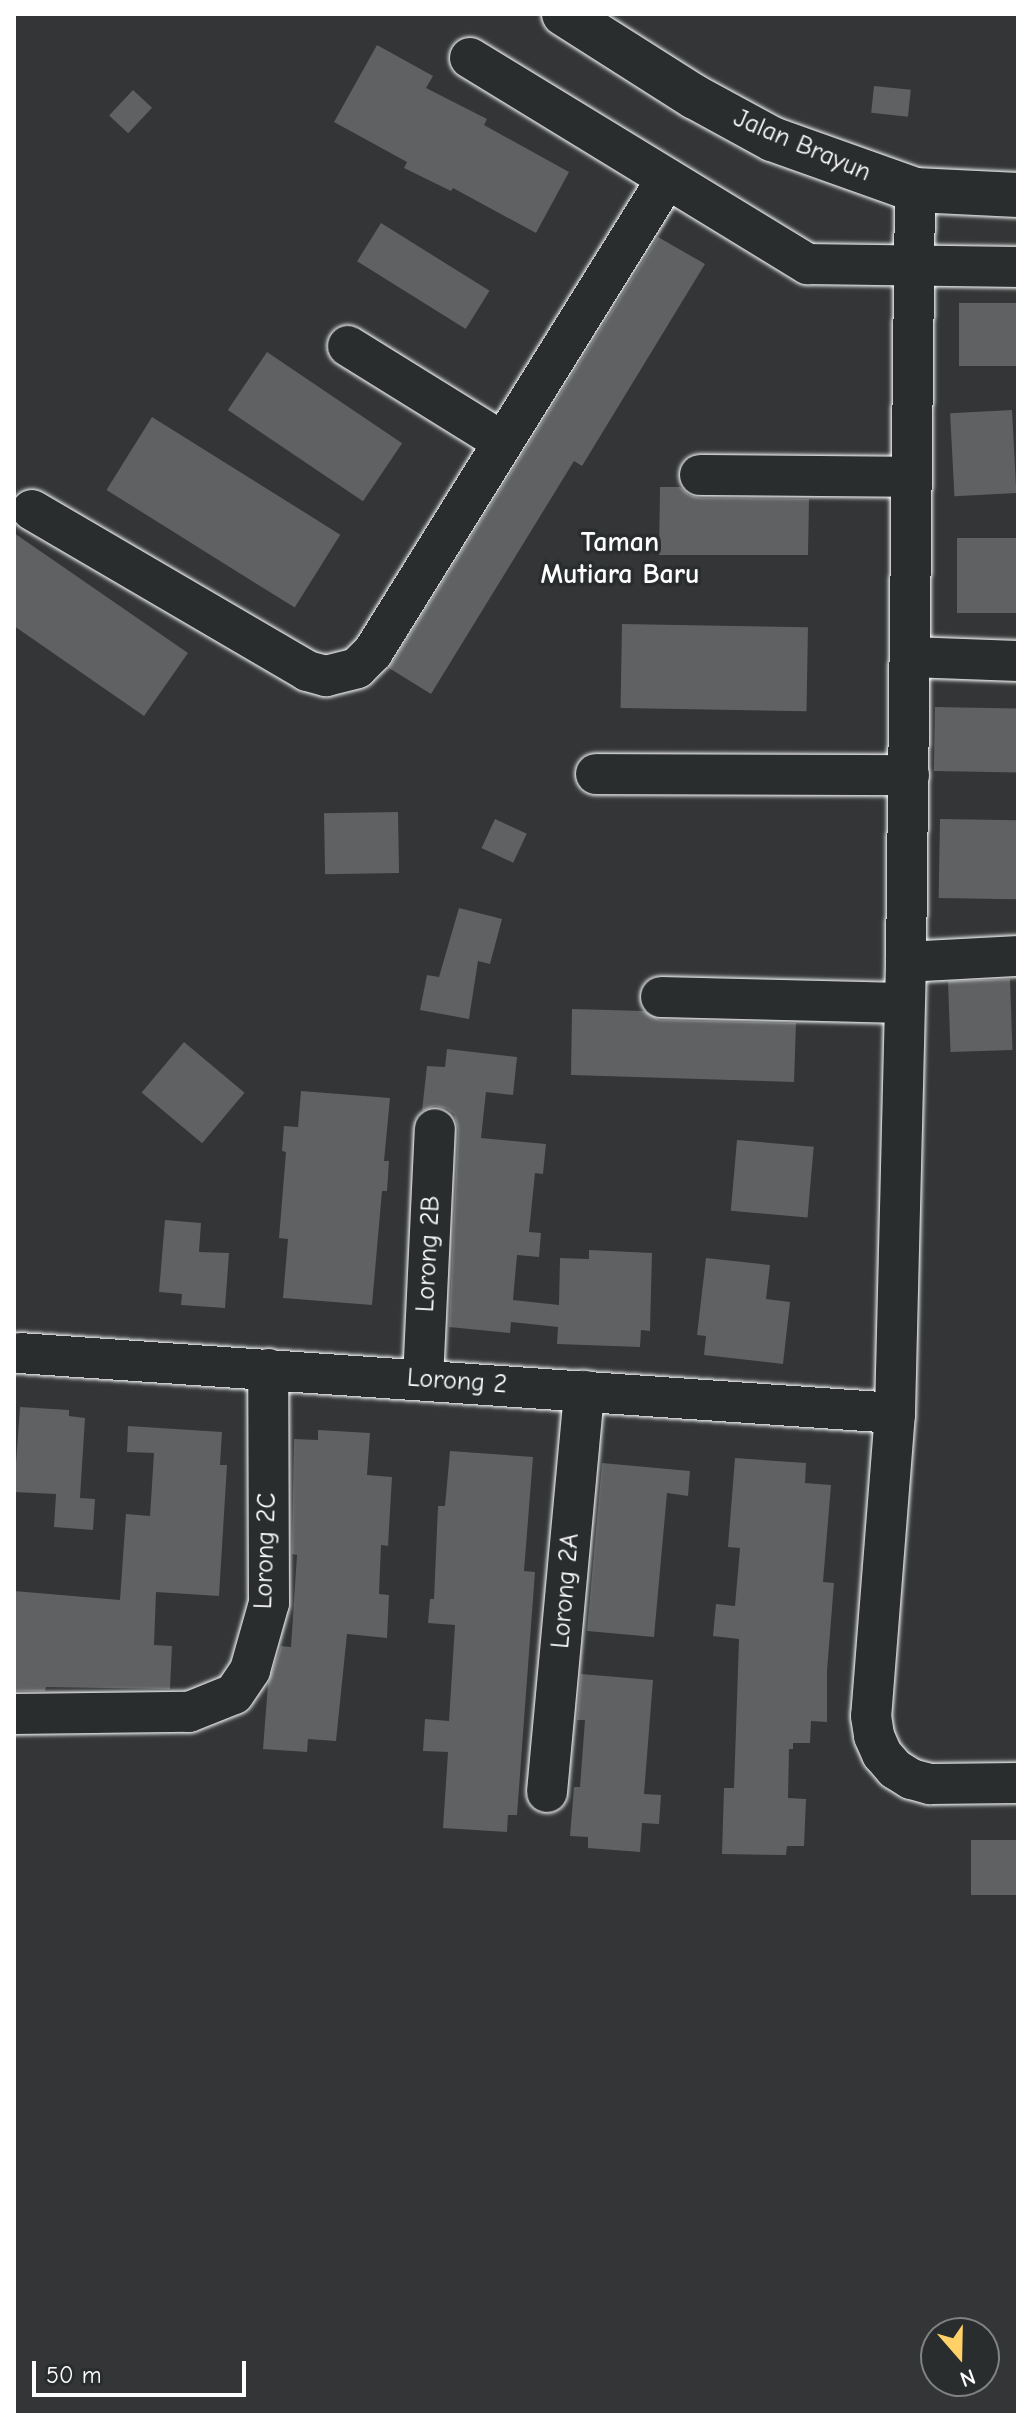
<!DOCTYPE html>
<html>
<head>
<meta charset="utf-8">
<style>
  body { margin:0 }
  #map { position:relative; width:1032px; height:2429px; overflow:hidden; background:#333536; font-family:"Comic Neue",sans-serif }
  div>[style] { position:absolute }
  [style*='--x'] { left:calc(var(--x)*1px); top:calc(var(--y)*1px); width:calc(var(--w)*1px); rotate:calc(var(--a)*1deg) }
  .building>* { inset:0; background:#5f6162; transform-origin:0 0 }
  .roads { filter:drop-shadow(0 0 2px #fff) drop-shadow(0 0 2px #fff) }
  .minor>* { height:40px; margin:-20px; padding:0 20px; transform-origin:20px; border-radius:20px; background:#2a2d2e }
  .major>* { height:44px; margin:-22px; padding:0 22px; transform-origin:22px; border-radius:22px; background:#2a2d2e }
  span { translate:-50% -50%; white-space:nowrap; text-align:center; line-height:1.15; -webkit-text-stroke:7px #2a2d2e; paint-order:stroke }
  .street-label { font-size:26px; color:#fff }
  .neighbourhood-label { font-size:28px; color:#fff; font-weight:700 }
  .frame { position:absolute; inset:0; border:16px solid #fff; pointer-events:none }
  .north { position:absolute; left:920px; top:2317px; width:80px; height:80px; box-sizing:border-box; background:#2a2d2e; border:2px solid #7f8182; border-radius:50%; rotate:160deg; font-size:22px; font-weight:700; line-height:32px; text-align:center; color:#fff }
  .north::after { content:''; display:block; margin:auto; width:28px; height:36px; background:#ffd166; clip-path:polygon(50% 0,100% 100%,50% 72%,0 100%) }
  .scale { position:absolute; left:32px; top:2361px; width:214px; height:36px; box-sizing:border-box; border:4px solid #fff; border-top:0; padding-left:10px; font-size:24px; line-height:28px; white-space:nowrap; color:#fff; -webkit-text-stroke:6px #2a2d2e; paint-order:stroke }
</style>
</head>
<body>
<div id="map">
  <div class="building">
    <div style="clip-path:polygon(377px 45px,433px 76px,426px 88px,487px 119px,484px 125px,569px 172px,536px 233px,453px 188px,451px 191px,404px 168px,407px 162px,334px 122px)"></div>
    <div style="left:874px;top:86px;width:37px;height:27px;rotate:6deg"></div>
    <div style="left:133px;top:90px;width:26px;height:35px;rotate:43deg"></div>
    <div style="left:381px;top:223px;width:128px;height:45px;rotate:32deg"></div>
    <div style="clip-path:polygon(658px 237px,705px 264px,582px 466px,574px 461px,431px 694px,389px 668px)"></div>
    <div style="left:1018px;top:303px;width:63px;height:59px;rotate:90deg"></div>
    <div style="left:267px;top:352px;width:163px;height:70px;rotate:34deg"></div>
    <div style="left:1012px;top:410px;width:83px;height:62px;rotate:87deg"></div>
    <div style="left:152px;top:417px;width:222px;height:86px;rotate:32deg"></div>
    <div style="clip-path:polygon(660px 487px,680px 487px,689px 495px,700px 498px,809px 499px,808px 555px,659px 555px)"></div>
    <div style="clip-path:polygon(14px 533px,188px 653px,144px 716px,14px 626px)"></div>
    <div style="left:957px;top:538px;width:61px;height:75px"></div>
    <div style="left:622px;top:624px;width:186px;height:84px;rotate:1deg"></div>
    <div style="left:935px;top:707px;width:83px;height:64px;rotate:1deg"></div>
    <div style="left:398px;top:812px;width:61px;height:74px;rotate:89deg"></div>
    <div style="left:495px;top:819px;width:35px;height:32px;rotate:25deg"></div>
    <div style="left:940px;top:819px;width:78px;height:79px;rotate:1deg"></div>
    <div style="clip-path:polygon(459px 908px,502px 919px,490px 964px,478px 961px,469px 1019px,420px 1010px,427px 975px,439px 977px)"></div>
    <div style="left:1010px;top:979px;width:71px;height:62px;rotate:88deg"></div>
    <div style="clip-path:polygon(572px 1009px,644px 1011px,660px 1020px,796px 1023px,794px 1082px,571px 1075px)"></div>
    <div style="left:184px;top:1042px;width:79px;height:66px;rotate:40deg"></div>
    <div style="clip-path:polygon(447px 1049px,517px 1057px,513px 1095px,486px 1092px,481px 1138px,546px 1144px,543px 1174px,535px 1173px,529px 1232px,541px 1233px,539px 1257px,517px 1255px,513px 1300px,559px 1305px,560px 1258px,589px 1259px,589px 1250px,652px 1253px,650px 1331px,641px 1330px,640px 1347px,557px 1344px,558px 1327px,511px 1322px,510px 1333px,449px 1327px,458px 1129px,454px 1114px,447px 1109px,435px 1106px,422px 1111px,427px 1066px,445px 1067px)"></div>
    <div style="clip-path:polygon(301px 1091px,390px 1098px,384px 1161px,389px 1161px,387px 1191px,382px 1191px,372px 1305px,283px 1298px,288px 1239px,279px 1238px,286px 1152px,282px 1151px,284px 1126px,298px 1127px)"></div>
    <div style="left:737px;top:1140px;width:77px;height:71px;rotate:5deg"></div>
    <div style="clip-path:polygon(165px 1220px,201px 1223px,199px 1252px,229px 1253px,225px 1308px,181px 1305px,182px 1294px,159px 1292px)"></div>
    <div style="clip-path:polygon(706px 1258px,770px 1265px,766px 1299px,790px 1302px,783px 1364px,704px 1355px,706px 1336px,697px 1335px)"></div>
    <div style="clip-path:polygon(20px 1407px,69px 1410px,69px 1416px,85px 1418px,80px 1498px,95px 1499px,93px 1530px,54px 1527px,56px 1494px,14px 1492px)"></div>
    <div style="clip-path:polygon(128px 1426px,222px 1432px,220px 1465px,227px 1465px,219px 1596px,156px 1592px,154px 1645px,172px 1646px,170px 1689px,46px 1687px,45px 1691px,14px 1691px,14px 1591px,120px 1600px,126px 1514px,150px 1516px,154px 1453px,127px 1452px)"></div>
    <div style="clip-path:polygon(318px 1430px,370px 1433px,367px 1475px,392px 1477px,388px 1546px,381px 1545px,379px 1594px,389px 1595px,387px 1638px,347px 1634px,336px 1741px,308px 1739px,307px 1752px,263px 1749px,268px 1684px,281px 1646px,291px 1647px,297px 1555px,292px 1554px,294px 1439px,318px 1440px)"></div>
    <div style="clip-path:polygon(450px 1451px,533px 1457px,524px 1571px,535px 1572px,517px 1815px,508px 1815px,507px 1832px,443px 1828px,448px 1752px,423px 1751px,425px 1719px,449px 1721px,455px 1625px,428px 1623px,430px 1599px,434px 1599px,438px 1506px,445px 1506px)"></div>
    <div style="clip-path:polygon(735px 1458px,806px 1463px,805px 1483px,831px 1485px,823px 1582px,834px 1583px,827px 1671px,827px 1722px,811px 1721px,810px 1743px,793px 1743px,793px 1749px,789px 1749px,788px 1798px,806px 1799px,804px 1846px,787px 1846px,786px 1855px,722px 1854px,724px 1788px,734px 1788px,739px 1639px,713px 1636px,716px 1604px,735px 1606px,740px 1548px,728px 1547px)"></div>
    <div style="clip-path:polygon(602px 1463px,690px 1471px,688px 1496px,667px 1493px,654px 1637px,587px 1631px)"></div>
    <div style="clip-path:polygon(581px 1674px,653px 1680px,644px 1794px,661px 1795px,659px 1824px,642px 1823px,640px 1852px,588px 1848px,588px 1837px,570px 1836px,574px 1787px,580px 1787px,585px 1720px,577px 1720px)"></div>
    <div style="left:1018px;top:1840px;width:55px;height:47px;rotate:90deg"></div>
  </div>
  <div class="roads">
    <div class="minor">
      <div style="--x:470;--y:58;--w:396;--a:31.4"></div>
      <div style="--x:808;--y:264;--w:210;--a:0.8"></div>
      <div style="--x:348;--y:346;--w:182;--a:31.8"></div>
      <div style="--x:700;--y:475;--w:212;--a:0.5"></div>
      <div style="--x:32;--y:510;--w:319;--a:30.3"></div>
      <div style="--x:307;--y:671;--w:20;--a:15"></div>
      <div style="--x:326;--y:676;--w:32;--a:-14"></div>
      <div style="--x:357;--y:668;--w:23;--a:-45"></div>
      <div style="--x:373;--y:652;--w:556;--a:-58.17"></div>
      <div style="--x:910;--y:657;--w:108;--a:2.1"></div>
      <div style="--x:596;--y:774;--w:313;--a:0.2"></div>
      <div style="--x:906;--y:962;--w:112;--a:-3.1"></div>
      <div style="--x:661;--y:997;--w:242;--a:1.4"></div>
      <div style="--x:19;--y:1353;--w:878;--a:3.92"></div>
      <div style="--x:895;--y:1413;--w:304;--a:94.5"></div>
      <div style="--x:871;--y:1716;--w:20;--a:81"></div>
      <div style="--x:874;--y:1736;--w:20;--a:66"></div>
      <div style="--x:882;--y:1754;--w:20;--a:49"></div>
      <div style="--x:895;--y:1769;--w:19;--a:32"></div>
      <div style="--x:911;--y:1779;--w:20;--a:15"></div>
      <div style="--x:930;--y:1784;--w:88;--a:-0.7"></div>
      <div style="--x:423;--y:1380;--w:251;--a:-87.3"></div>
      <div style="--x:895;--y:1413;--w:451;--a:-88.6"></div>
      <div style="--x:906;--y:962;--w:772;--a:-89.33"></div>
      <div style="--x:14;--y:1714;--w:175;--a:-0.7"></div>
      <div style="--x:189;--y:1712;--w:48;--a:-21.8"></div>
      <div style="--x:234;--y:1694;--w:29;--a:-56"></div>
      <div style="--x:250;--y:1670;--w:70;--a:-74.2"></div>
      <div style="--x:269;--y:1603;--w:234;--a:-90.2"></div>
      <div style="--x:547;--y:1792;--w:403;--a:-84.7"></div>
    </div>
    <div class="major">
      <div style="--x:564;--y:14;--w:155;--a:32.4"></div>
      <div style="--x:695;--y:97;--w:88;--a:28.6"></div>
      <div style="--x:772;--y:139;--w:152;--a:19.6"></div>
      <div style="--x:915;--y:190;--w:103;--a:2.8"></div>
    </div>
  </div>
  <div class="street-label">
    <span style="left:802px;top:146px;rotate:23deg">Jalan Brayun</span>
    <span style="left:429px;top:1254px;rotate:-87deg">Lorong 2B</span>
    <span style="left:457px;top:1382px;rotate:4deg">Lorong 2</span>
    <span style="left:266px;top:1551px;rotate:-88deg">Lorong 2C</span>
    <span style="left:566px;top:1591px;rotate:-85deg">Lorong 2A</span>
  </div>
  <div class="neighbourhood-label">
    <span style="left:620px;top:558px">Taman<br>Mutiara Baru</span>
  </div>
  <div class="frame"></div>
  <div class="north">N</div>
  <div class="scale">50 m</div>
</div>
</body>
</html>
